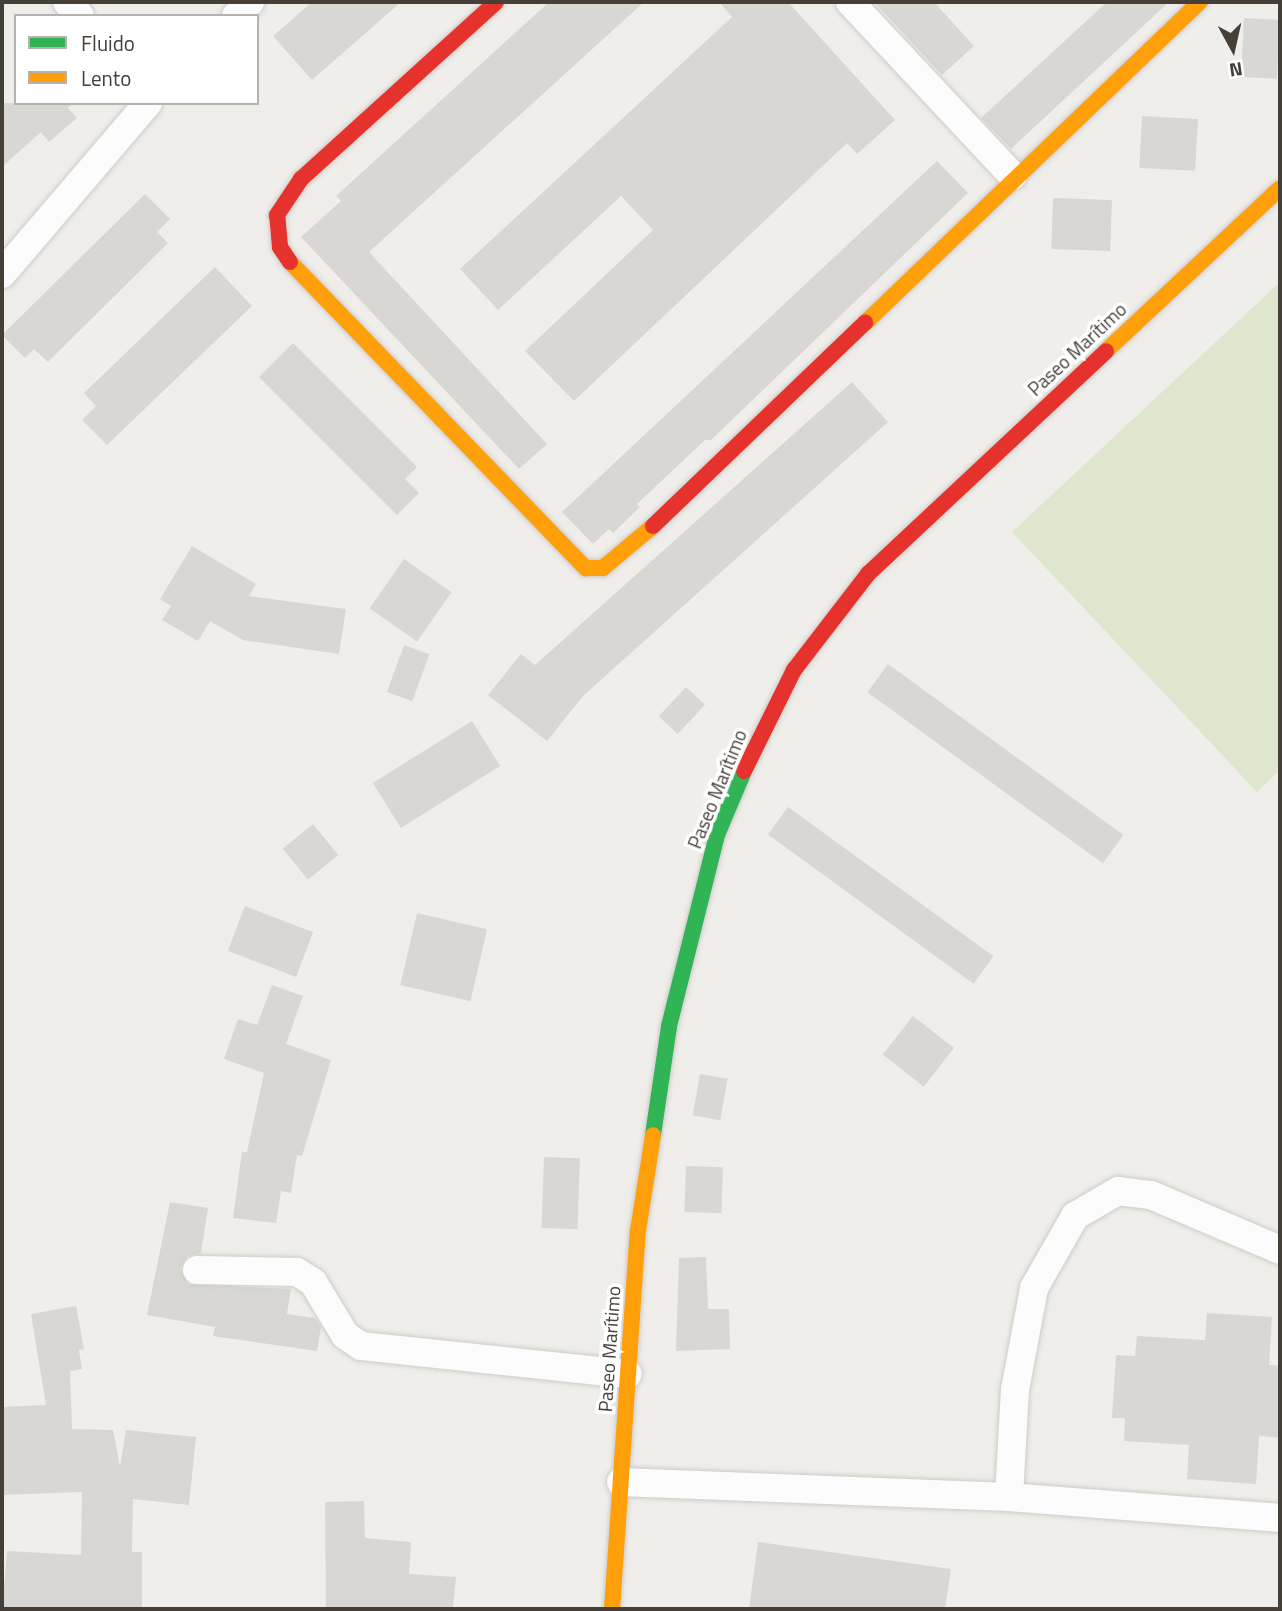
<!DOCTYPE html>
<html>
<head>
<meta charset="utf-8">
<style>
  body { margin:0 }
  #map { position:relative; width:1282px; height:1611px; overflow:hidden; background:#f0eeea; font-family:"Titillium Web",sans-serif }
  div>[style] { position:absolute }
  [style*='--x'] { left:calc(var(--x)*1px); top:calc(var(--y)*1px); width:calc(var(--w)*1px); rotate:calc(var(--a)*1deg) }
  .green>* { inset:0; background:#dee7cd }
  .building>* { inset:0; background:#d9d7d3; transform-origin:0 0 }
  .roads { filter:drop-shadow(0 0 2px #ceccc8) drop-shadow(0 0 2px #ceccc8) }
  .street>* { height:28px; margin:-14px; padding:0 14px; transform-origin:14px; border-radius:14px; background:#fdfcfc }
  .fast>* { height:16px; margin:-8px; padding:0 8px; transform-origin:8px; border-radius:8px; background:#30b455 }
  .slow>* { height:16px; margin:-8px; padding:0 8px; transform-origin:8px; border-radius:8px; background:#ff9f0a }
  .jam>* { height:16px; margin:-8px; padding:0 8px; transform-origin:8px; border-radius:8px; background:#e5322d }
  span { translate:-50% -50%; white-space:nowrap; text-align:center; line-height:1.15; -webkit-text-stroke:7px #fff; paint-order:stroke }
  .street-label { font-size:19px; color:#453f38 }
  .frame { position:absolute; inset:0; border:4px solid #453f38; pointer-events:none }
  .legend { position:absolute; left:14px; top:14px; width:245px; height:91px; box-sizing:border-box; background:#fff; border:2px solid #b5b2af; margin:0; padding:9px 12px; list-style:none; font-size:21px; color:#453f38 }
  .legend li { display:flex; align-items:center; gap:14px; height:35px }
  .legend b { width:35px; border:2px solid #b5b2af }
  .north { position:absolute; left:1198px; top:14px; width:70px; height:70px; -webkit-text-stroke:5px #fff; paint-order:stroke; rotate:172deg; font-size:19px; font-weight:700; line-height:28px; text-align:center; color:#453f38 }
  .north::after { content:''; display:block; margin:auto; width:24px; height:32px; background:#453f38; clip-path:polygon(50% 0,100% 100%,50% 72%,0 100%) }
</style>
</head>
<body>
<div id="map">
  <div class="green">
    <div style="clip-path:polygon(1280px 282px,1280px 770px,1257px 792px,1012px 532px)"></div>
  </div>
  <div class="building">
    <div style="clip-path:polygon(312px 2px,401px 2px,312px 80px,273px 36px)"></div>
    <div style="clip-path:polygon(549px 2px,644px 2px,369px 252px,547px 444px,519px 469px,301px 237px,341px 201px,336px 196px)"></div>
    <div style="clip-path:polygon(719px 2px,788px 2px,895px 120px,857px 154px,847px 143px,574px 401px,525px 351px,653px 230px,621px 196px,498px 310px,460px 269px,732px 17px)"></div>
    <div style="clip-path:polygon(874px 2px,934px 2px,974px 46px,942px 75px)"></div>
    <div style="clip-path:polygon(1107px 2px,1169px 2px,1011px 149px,981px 118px)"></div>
    <div style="left:1244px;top:18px;width:36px;height:59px;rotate:3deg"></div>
    <div style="clip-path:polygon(2px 103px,74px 103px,68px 108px,77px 118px,49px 142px,41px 132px,2px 167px)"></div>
    <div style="left:1142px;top:116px;width:56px;height:52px;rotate:3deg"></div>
    <div style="clip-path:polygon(937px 161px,968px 193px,711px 440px,705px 440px,637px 504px,640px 507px,613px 533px,609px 529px,593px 544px,562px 512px)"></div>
    <div style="clip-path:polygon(145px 194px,170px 219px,157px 232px,168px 243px,48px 362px,34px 349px,25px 358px,2px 335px)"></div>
    <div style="left:1053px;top:198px;width:59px;height:51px;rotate:2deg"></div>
    <div style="clip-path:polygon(215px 267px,252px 306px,107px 445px,82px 420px,96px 406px,84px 393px)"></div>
    <div style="clip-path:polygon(293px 343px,417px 467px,405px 479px,419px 493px,397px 515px,259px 377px)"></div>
    <div style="clip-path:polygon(852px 382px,888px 422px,583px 696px,547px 741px,488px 695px,521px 654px,535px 665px)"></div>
    <div style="clip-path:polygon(192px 546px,256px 584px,249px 596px,346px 609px,339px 654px,243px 640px,210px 621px,198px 641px,162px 620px,171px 606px,160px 599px)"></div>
    <div style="left:404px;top:559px;width:58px;height:60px;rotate:35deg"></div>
    <div style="left:404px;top:645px;width:27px;height:50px;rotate:20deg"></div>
    <div style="left:888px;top:664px;width:291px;height:35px;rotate:36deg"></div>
    <div style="left:686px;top:687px;width:26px;height:40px;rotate:43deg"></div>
    <div style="left:472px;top:721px;width:53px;height:117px;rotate:58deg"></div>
    <div style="left:788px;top:807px;width:254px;height:34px;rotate:36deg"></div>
    <div style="left:313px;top:824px;width:40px;height:39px;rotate:51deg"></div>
    <div style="left:245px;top:906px;width:73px;height:48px;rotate:21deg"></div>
    <div style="left:417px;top:913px;width:72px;height:74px;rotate:13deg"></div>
    <div style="clip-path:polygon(272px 985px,303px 996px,286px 1044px,331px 1060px,302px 1156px,297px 1155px,291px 1193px,281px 1191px,276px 1223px,233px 1218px,242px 1152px,247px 1152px,264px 1073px,224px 1059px,238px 1019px,257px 1025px)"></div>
    <div style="left:913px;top:1016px;width:52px;height:49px;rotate:38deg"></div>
    <div style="left:700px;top:1074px;width:28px;height:42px;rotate:10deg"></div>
    <div style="left:544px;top:1157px;width:36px;height:71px;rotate:2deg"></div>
    <div style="left:686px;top:1166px;width:37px;height:46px;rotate:2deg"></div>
    <div style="clip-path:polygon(170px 1202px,208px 1208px,201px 1253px,188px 1256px,180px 1269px,188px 1284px,291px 1289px,287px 1314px,315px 1318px,321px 1327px,317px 1351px,213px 1336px,215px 1327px,147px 1315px)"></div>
    <div style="clip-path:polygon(706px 1257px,708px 1309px,729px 1309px,730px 1349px,676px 1351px,679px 1258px)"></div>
    <div style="clip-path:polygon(76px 1306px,84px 1349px,79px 1350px,82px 1369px,70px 1371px,72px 1429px,113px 1430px,120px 1467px,126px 1430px,196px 1437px,189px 1505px,133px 1499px,132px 1552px,142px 1552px,142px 1609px,2px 1609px,7px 1551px,81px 1555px,82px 1492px,2px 1495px,2px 1407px,46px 1405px,31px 1314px)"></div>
    <div style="clip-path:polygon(1207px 1313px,1272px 1317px,1269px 1365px,1280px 1366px,1280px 1438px,1259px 1436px,1256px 1484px,1187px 1479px,1189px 1445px,1124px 1441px,1125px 1418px,1112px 1418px,1116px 1355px,1135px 1356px,1137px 1336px,1205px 1340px)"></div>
    <div style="clip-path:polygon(364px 1501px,365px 1538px,411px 1542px,409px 1574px,456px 1577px,453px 1609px,326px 1609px,325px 1502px)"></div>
    <div style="clip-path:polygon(758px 1542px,951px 1569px,945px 1609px,749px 1609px)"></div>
  </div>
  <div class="roads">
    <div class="street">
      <div style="--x:67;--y:2;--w:19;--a:47"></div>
      <div style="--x:850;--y:2;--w:238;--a:46.9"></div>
      <div style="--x:236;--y:16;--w:20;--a:-45"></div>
      <div style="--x:2;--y:274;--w:225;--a:-49.5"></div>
      <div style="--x:197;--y:1270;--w:100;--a:1.1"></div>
      <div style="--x:297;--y:1272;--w:19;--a:32"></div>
      <div style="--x:313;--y:1282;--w:62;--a:58.9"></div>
      <div style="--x:345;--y:1335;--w:19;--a:35"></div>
      <div style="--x:361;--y:1346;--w:268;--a:6"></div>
      <div style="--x:621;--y:1482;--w:388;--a:2.2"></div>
      <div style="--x:1009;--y:1497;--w:272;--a:4.4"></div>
      <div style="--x:1009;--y:1497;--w:107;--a:-86.8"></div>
      <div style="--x:1015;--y:1390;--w:104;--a:-79.4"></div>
      <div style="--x:1034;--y:1288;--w:83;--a:-60.3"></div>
      <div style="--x:1075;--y:1216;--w:50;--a:-30.2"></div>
      <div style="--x:1118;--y:1191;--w:33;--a:7"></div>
      <div style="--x:1151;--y:1195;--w:140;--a:23.1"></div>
    </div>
    <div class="fast">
      <div style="--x:653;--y:1135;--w:110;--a:-81.6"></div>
      <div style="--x:669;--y:1026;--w:197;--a:-75.9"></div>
      <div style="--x:717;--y:835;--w:69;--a:-67.1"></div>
    </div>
    <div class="slow">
      <div style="--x:290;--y:262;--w:426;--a:46"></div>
      <div style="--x:586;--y:568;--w:17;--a:0"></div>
      <div style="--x:603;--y:568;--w:65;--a:-40"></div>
      <div style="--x:865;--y:323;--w:464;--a:-43.8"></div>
      <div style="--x:1106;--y:351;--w:238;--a:-43.1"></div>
      <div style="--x:612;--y:1609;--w:379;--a:-86.1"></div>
      <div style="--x:638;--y:1231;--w:97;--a:-81.1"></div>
    </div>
    <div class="jam">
      <div style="--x:290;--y:262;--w:18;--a:-124"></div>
      <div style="--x:280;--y:247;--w:32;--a:-95"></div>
      <div style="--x:277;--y:215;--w:43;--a:-56.3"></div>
      <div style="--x:301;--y:179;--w:263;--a:-42.2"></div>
      <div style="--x:653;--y:526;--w:294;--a:-43.8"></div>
      <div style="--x:744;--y:771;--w:113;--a:-63.7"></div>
      <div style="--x:794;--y:670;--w:121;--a:-52.4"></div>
      <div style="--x:868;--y:574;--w:326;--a:-43.1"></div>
    </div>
  </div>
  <div class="street-label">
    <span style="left:1077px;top:349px;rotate:-43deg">Paseo Marítimo</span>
    <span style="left:717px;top:789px;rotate:-68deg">Paseo Marítimo</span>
    <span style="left:609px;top:1349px;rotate:-86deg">Paseo Marítimo</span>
  </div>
  <div class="frame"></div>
  <ul class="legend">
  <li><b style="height:9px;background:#30b455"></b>Fluido</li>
  <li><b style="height:9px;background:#ff9f0a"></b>Lento</li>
  </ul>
  <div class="north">N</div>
</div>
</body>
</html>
